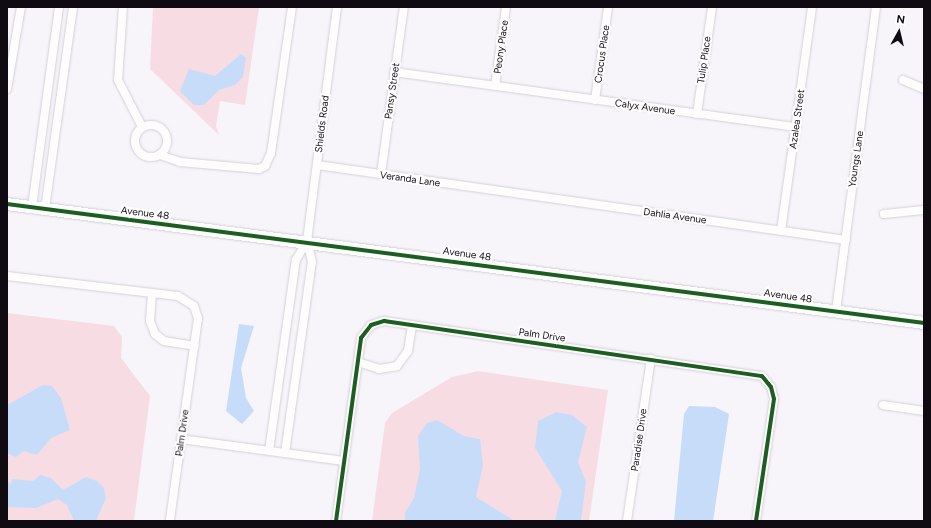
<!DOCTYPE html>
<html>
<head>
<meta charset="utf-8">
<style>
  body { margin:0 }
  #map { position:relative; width:931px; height:528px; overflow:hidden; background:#f7f4fa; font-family:Figtree,sans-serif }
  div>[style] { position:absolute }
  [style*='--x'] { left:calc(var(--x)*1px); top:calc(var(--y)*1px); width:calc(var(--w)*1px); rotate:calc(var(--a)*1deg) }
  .green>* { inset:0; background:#f7dde3 }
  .water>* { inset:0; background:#c7dcf9 }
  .roads { filter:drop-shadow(0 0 1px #d4d0d7) drop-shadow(0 0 1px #d4d0d7) }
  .minor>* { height:8px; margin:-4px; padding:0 4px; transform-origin:4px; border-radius:4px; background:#fefdfe }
  .minor>.ring { margin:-4px; padding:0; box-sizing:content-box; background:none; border:8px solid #fefdfe; border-radius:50% }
  .secondary>* { height:12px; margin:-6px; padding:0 6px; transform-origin:6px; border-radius:6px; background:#fefdfe }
  .cycleway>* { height:4px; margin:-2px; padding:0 2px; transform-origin:2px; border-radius:2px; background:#1b5e20 }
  span { translate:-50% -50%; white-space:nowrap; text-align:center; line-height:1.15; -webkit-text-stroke:4px #fff; paint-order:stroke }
  .street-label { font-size:10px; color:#100b13 }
  .frame { position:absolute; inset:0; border:8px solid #100b13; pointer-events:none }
  .north { position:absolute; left:879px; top:12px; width:40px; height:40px; -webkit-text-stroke:3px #fff; paint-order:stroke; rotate:8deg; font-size:11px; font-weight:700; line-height:16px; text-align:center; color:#100b13 }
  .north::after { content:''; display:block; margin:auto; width:14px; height:18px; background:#100b13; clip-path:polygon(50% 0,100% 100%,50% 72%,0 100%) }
</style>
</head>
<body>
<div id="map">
  <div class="green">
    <div style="clip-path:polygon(153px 7px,259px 7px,245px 105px,220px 101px,216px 126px,219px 135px,150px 69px)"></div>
    <div style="clip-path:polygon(7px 313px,114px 326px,122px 337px,121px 358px,150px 396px,134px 521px,7px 521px)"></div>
    <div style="clip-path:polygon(478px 371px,608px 390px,589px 521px,372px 521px,385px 423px,392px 413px,452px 377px)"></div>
  </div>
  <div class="water">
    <div style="clip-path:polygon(241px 54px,246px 58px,243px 77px,235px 85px,219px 90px,204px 105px,194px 105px,180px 91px,189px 69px,215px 76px)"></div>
    <div style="clip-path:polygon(239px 324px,254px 326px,241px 368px,246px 398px,254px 411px,242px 424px,226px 411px)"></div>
    <div style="clip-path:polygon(43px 385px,52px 386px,61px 398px,70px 430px,51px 438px,37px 455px,24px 451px,16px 457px,7px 453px,7px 405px)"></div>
    <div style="clip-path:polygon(689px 406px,715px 407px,729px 414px,713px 521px,674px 521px,684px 414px)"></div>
    <div style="clip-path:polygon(556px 412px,572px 415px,587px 427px,578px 462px,586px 482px,581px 521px,555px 521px,562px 491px,535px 448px,538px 421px)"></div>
    <div style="clip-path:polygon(437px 420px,464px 436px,480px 439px,483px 465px,476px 497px,515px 521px,405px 521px,405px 513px,414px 498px,420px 469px,418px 436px,427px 423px)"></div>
    <div style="clip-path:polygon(40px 475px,51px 478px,63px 490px,86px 477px,97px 481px,104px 488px,106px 498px,96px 521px,74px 521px,67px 505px,58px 499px,36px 508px,7px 507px,7px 481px,11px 484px,12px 479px,33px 481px)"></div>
  </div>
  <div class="roads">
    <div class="minor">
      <div style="--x:123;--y:7;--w:73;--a:93.9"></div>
      <div style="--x:118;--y:80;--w:53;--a:62.9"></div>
      <div style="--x:394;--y:72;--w:406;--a:7.8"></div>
      <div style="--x:903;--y:80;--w:23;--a:23"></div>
      <div style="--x:495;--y:86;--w:80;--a:-82.1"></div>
      <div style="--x:7;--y:89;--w:83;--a:-80.3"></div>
      <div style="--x:595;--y:100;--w:94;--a:-82"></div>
      <div style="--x:697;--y:114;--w:108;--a:-82"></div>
      <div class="ring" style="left:135px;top:125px;width:24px;height:24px"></div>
      <div style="--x:160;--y:155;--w:21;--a:19"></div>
      <div style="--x:180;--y:162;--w:79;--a:5.1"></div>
      <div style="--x:259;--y:169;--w:7;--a:-27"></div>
      <div style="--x:265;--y:166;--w:14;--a:-65"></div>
      <div style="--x:271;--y:153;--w:148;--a:-81.8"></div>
      <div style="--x:317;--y:165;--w:534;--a:8.07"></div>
      <div style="--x:381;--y:174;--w:169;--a:-82.2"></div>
      <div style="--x:32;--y:207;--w:202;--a:-82.3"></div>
      <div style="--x:45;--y:209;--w:204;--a:-82.1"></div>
      <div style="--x:884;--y:214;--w:40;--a:-5.7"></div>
      <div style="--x:781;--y:231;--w:226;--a:-82.1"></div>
      <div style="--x:7;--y:276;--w:172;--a:6.7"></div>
      <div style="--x:178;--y:296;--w:19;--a:32"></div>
      <div style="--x:194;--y:306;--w:13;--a:72"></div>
      <div style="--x:198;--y:318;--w:205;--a:97.9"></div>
      <div style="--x:152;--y:293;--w:28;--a:94"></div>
      <div style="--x:150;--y:321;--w:14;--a:69"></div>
      <div style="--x:155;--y:334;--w:11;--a:38"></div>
      <div style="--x:164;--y:341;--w:31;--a:9"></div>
      <div style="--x:836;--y:311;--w:307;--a:-82.5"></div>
      <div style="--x:358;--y:362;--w:22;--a:18"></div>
      <div style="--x:379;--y:369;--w:18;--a:-9"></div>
      <div style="--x:397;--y:366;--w:19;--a:-54"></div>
      <div style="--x:408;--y:351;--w:26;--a:-81"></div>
      <div style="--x:883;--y:405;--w:41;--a:8.3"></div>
      <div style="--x:181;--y:439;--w:164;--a:7.7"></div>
      <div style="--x:269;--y:451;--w:193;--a:-82"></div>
      <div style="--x:296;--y:260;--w:22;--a:-60"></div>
      <div style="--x:285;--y:453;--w:193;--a:-82"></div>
      <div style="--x:312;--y:262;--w:22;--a:-103"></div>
      <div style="--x:307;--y:241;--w:236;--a:-82.7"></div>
      <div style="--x:336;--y:521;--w:185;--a:-82.2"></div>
      <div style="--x:361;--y:338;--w:16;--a:-52"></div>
      <div style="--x:371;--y:325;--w:14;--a:-17"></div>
      <div style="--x:384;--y:321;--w:382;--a:8.3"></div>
      <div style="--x:762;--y:376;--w:14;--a:51"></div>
      <div style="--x:771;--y:387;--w:12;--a:76"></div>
      <div style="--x:774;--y:399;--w:123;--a:98.4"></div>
      <div style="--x:627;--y:521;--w:164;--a:-81.6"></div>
    </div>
    <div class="secondary">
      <div style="--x:7;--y:204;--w:925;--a:7.39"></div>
    </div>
  </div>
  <div class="cycleway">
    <div style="--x:7;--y:204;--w:925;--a:7.39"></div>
    <div style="--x:336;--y:521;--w:185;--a:-82.2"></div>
    <div style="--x:361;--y:338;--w:16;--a:-52"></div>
    <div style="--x:371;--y:325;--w:14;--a:-17"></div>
    <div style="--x:384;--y:321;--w:382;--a:8.3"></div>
    <div style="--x:762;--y:376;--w:14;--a:51"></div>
    <div style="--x:771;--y:387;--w:12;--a:76"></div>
    <div style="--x:774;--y:399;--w:123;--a:98.4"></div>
  </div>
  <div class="street-label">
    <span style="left:501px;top:47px;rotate:-82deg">Peony Place</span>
    <span style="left:602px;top:54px;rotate:-82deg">Crocus Place</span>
    <span style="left:704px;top:60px;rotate:-82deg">Tulip Place</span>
    <span style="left:392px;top:91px;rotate:-82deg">Pansy Street</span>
    <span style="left:645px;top:107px;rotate:8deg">Calyx Avenue</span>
    <span style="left:797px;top:119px;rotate:-82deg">Azalea Street</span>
    <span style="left:322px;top:124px;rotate:-83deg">Shields Road</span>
    <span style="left:856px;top:159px;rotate:-82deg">Youngs Lane</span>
    <span style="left:410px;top:179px;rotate:8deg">Veranda Lane</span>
    <span style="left:145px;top:213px;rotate:7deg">Avenue 48</span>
    <span style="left:675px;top:216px;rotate:8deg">Dahlia Avenue</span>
    <span style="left:467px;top:254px;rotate:8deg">Avenue 48</span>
    <span style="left:788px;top:296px;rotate:8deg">Avenue 48</span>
    <span style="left:542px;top:335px;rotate:8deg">Palm Drive</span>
    <span style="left:182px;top:433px;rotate:-82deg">Palm Drive</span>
    <span style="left:639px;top:440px;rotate:-82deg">Paradise Drive</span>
  </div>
  <div class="frame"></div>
  <div class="north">N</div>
</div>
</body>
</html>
